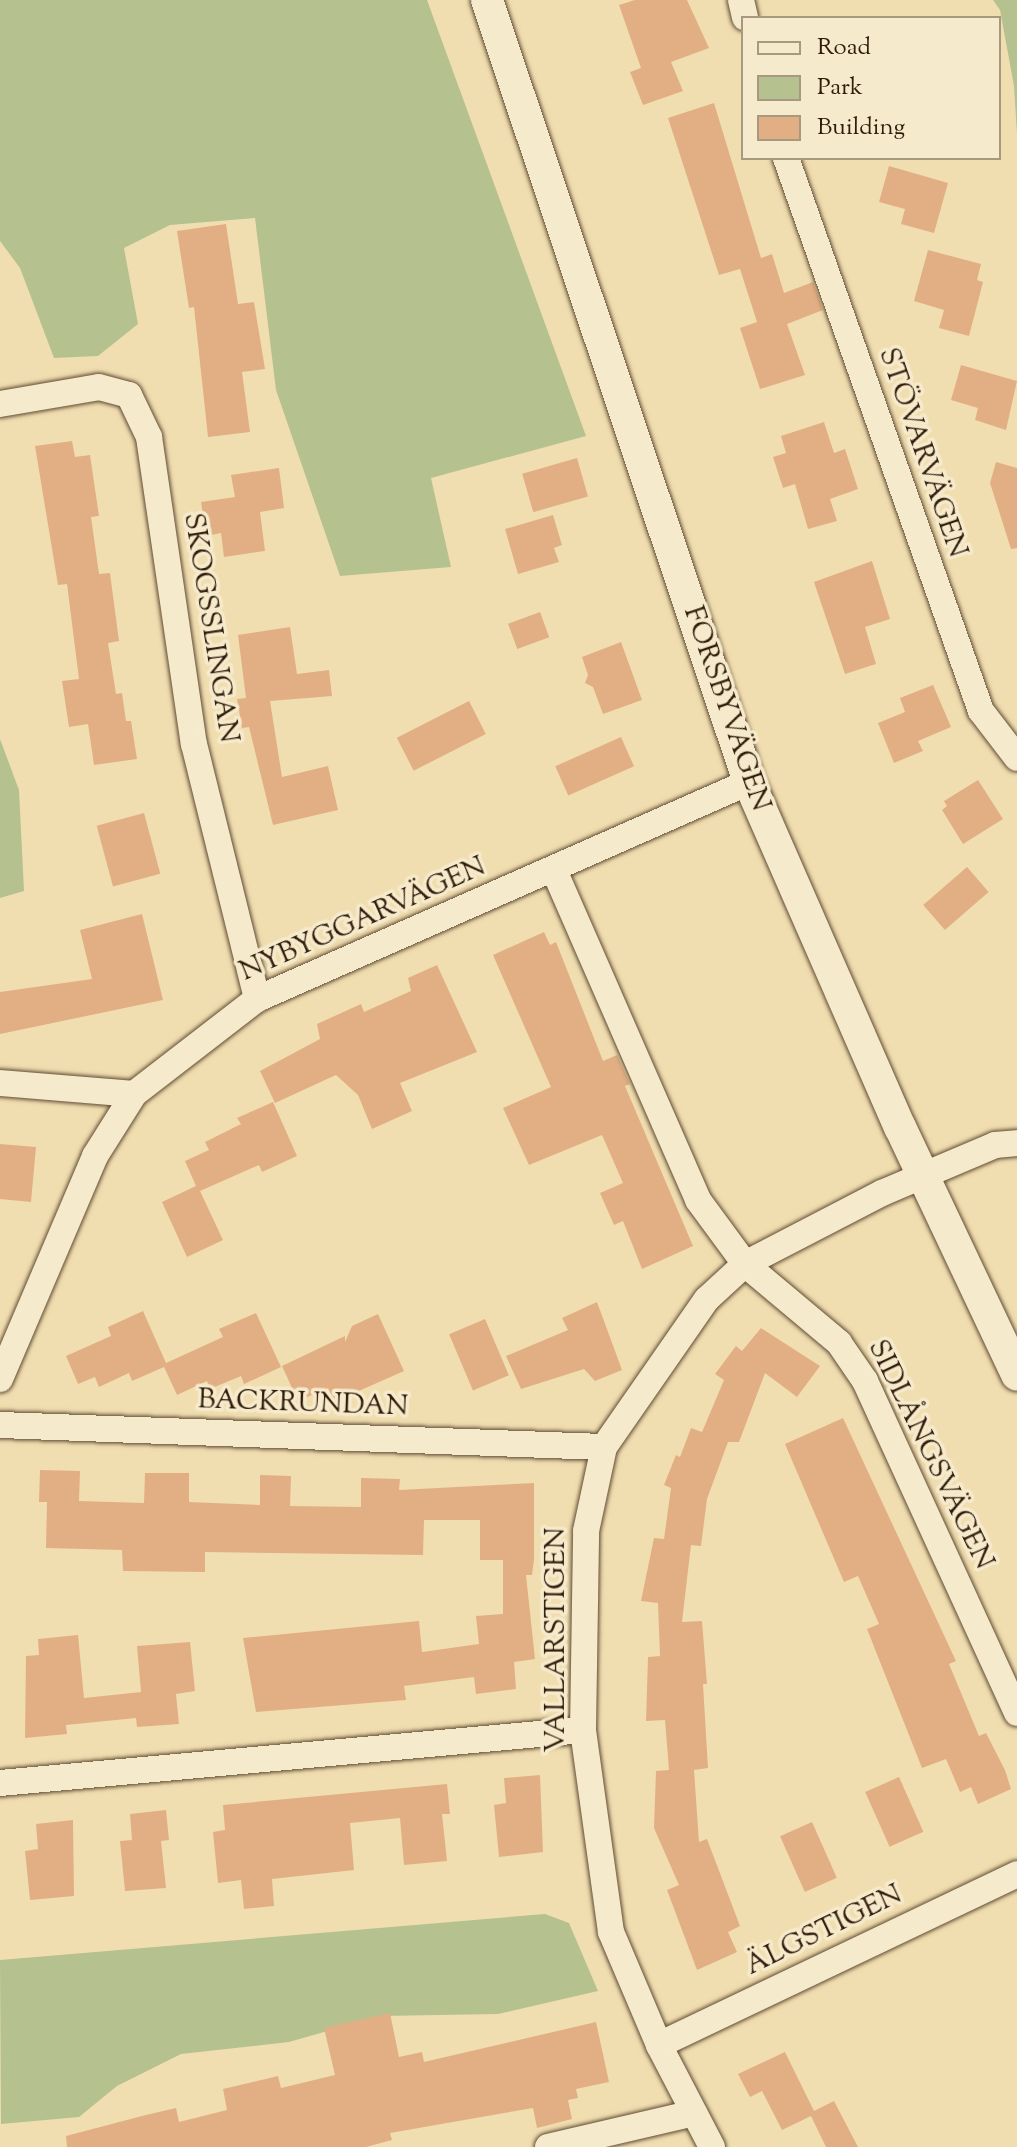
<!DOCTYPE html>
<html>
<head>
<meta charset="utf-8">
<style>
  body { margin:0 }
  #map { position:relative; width:1017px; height:2147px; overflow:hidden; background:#f1deb0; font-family:"Sorts Mill Goudy",serif }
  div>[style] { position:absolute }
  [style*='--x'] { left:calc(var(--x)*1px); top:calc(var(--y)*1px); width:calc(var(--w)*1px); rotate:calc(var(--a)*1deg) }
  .green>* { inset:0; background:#b5c28f }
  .building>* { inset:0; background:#e2af84; transform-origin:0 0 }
  .roads { filter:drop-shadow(0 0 2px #604c34) drop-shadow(0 0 2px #604c34) }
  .minor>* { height:26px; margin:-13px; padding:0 13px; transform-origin:13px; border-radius:13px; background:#f6eacc }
  .tertiary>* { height:32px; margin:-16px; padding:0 16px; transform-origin:16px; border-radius:16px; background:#f6eacc }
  span { translate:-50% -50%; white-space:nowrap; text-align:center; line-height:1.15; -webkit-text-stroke:7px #f6eacc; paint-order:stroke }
  .street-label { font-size:28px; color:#301c0b }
  .legend { position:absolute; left:741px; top:16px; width:260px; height:144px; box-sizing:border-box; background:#f6eacc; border:2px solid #a7987f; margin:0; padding:10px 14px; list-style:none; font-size:24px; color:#301c0b }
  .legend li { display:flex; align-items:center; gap:16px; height:40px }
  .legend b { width:40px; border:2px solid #a7987f }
</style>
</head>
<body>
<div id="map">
  <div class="green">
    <div style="clip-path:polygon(0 0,427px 0,586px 436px,431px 478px,451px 567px,340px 576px,276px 390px,255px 218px,170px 225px,124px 248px,138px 324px,98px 356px,54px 358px,20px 268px,0 241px)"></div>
    <div style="clip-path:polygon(993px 0,1017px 0,1017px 134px,1014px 86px,1000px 10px)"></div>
    <div style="clip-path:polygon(0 739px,19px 790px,24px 891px,0 898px)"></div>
    <div style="clip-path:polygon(545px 1914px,569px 1923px,598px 1991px,498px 2014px,380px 2016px,289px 2042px,181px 2054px,117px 2086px,79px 2117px,1px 2124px,0 1960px)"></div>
  </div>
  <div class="building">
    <div style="clip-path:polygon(635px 0,687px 0,709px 48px,671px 62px,683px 91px,643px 105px,630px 72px,641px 68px,619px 5px)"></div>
    <div style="clip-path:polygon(714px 103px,761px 258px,772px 254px,784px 293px,813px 282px,823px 310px,787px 324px,805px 375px,760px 389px,740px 328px,757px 322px,740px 269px,719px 275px,668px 118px)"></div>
    <div style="clip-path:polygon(889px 166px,948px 183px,934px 233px,901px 224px,905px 209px,879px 202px)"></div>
    <div style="clip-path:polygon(226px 224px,238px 304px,254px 302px,265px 369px,242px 372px,250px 432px,208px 437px,194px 307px,189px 308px,177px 231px)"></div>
    <div style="clip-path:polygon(928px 250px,981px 264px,977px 280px,983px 282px,969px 336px,939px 328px,944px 310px,914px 301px)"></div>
    <div style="clip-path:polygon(961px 365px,1017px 381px,1006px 430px,975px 420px,978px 408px,951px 400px)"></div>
    <div style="clip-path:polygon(824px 422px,834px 453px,845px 449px,858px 489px,830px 499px,837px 521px,808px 529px,795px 484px,783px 488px,773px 457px,786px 453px,781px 436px)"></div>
    <div style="clip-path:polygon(72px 441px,75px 457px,90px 455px,99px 516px,91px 517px,99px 574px,110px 573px,119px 641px,108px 643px,116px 694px,122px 693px,126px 721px,131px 721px,137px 759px,94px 765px,88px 724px,69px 727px,62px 681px,79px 679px,67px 584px,58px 585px,35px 446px)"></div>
    <div style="left:577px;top:458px;width:40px;height:57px;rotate:74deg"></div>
    <div style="clip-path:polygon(996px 462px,1017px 468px,1017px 548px,1011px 549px,990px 483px)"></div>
    <div style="clip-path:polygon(279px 468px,284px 508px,260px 512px,265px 551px,224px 557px,221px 533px,206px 536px,201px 502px,235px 497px,231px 475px)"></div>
    <div style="clip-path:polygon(553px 515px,562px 545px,554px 548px,559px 562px,518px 574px,505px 529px)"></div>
    <div style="clip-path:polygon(872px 561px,890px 619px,865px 627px,876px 664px,845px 674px,814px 582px)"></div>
    <div style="left:540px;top:612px;width:27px;height:34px;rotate:70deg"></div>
    <div style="clip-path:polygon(290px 627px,297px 674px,329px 670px,332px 696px,270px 701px,282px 777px,328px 766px,338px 810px,273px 825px,249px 727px,242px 728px,237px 699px,246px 698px,238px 635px)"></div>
    <div style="clip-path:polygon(621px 642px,642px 700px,603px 714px,593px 687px,585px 683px,588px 675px,582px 657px)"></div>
    <div style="clip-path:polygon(933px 685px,951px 727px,918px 741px,923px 751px,894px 763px,878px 723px,905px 712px,900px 698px)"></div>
    <div style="left:469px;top:701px;width:37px;height:81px;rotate:63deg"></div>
    <div style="left:621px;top:737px;width:32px;height:72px;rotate:66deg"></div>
    <div style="clip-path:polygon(978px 780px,1003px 819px,963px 844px,942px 810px,947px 806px,944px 801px)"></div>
    <div style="left:144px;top:813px;width:63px;height:49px;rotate:75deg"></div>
    <div style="left:967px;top:867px;width:33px;height:58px;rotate:49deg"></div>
    <div style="clip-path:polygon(142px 914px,163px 1000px,0 1034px,0 992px,92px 979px,80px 930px)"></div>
    <div style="clip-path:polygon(544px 932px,550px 945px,556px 942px,603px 1061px,617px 1055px,630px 1084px,625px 1086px,693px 1246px,642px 1269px,623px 1221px,614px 1225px,600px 1193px,623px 1183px,602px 1135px,529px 1165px,503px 1108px,551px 1087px,493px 955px)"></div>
    <div style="clip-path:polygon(437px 965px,477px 1052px,400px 1083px,412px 1111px,372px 1129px,358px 1095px,336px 1075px,275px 1103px,260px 1071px,320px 1039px,317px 1024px,361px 1004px,364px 1012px,411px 991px,408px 978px)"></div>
    <div style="clip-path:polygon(273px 1102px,297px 1156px,262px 1172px,259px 1165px,200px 1191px,223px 1240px,187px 1257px,162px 1202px,196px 1186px,185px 1161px,209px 1150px,205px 1142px,241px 1124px,237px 1118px)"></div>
    <div style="clip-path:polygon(0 1144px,36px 1147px,31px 1202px,0 1199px)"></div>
    <div style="clip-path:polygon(597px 1302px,622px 1370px,595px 1381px,584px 1369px,521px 1389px,506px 1356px,568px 1330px,562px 1318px)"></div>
    <div style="clip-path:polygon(143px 1311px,166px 1363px,223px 1337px,219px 1329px,256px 1313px,281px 1367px,244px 1384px,241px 1376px,210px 1389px,207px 1381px,177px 1395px,164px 1367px,132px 1381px,129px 1373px,99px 1387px,95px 1377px,78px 1384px,66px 1356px,111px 1336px,108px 1327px)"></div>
    <div style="clip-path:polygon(378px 1314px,404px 1371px,334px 1402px,328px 1388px,298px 1401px,282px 1366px,345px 1336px,345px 1342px,352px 1326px)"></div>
    <div style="left:485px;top:1319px;width:61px;height:39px;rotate:67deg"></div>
    <div style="clip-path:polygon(761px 1328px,820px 1366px,797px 1397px,765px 1373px,739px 1442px,728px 1442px,707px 1499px,701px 1546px,691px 1545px,682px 1622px,702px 1621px,707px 1684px,703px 1684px,708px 1768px,694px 1770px,699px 1842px,707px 1839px,740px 1926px,728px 1932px,737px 1952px,697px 1970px,667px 1890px,679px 1885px,654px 1828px,656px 1771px,669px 1770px,665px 1720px,646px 1721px,648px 1657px,660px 1656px,658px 1603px,641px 1601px,654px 1538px,664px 1539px,671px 1488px,664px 1485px,676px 1455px,680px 1457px,691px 1428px,702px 1432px,724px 1380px,715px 1374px,736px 1346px,742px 1351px)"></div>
    <div style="clip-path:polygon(843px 1418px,956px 1661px,949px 1664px,979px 1736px,986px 1733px,1005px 1770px,1011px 1789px,978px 1804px,971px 1787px,960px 1792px,946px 1759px,922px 1768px,867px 1629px,879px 1624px,858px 1576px,844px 1582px,785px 1444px)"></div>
    <div style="clip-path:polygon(40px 1470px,80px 1471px,79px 1501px,144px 1503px,145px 1473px,189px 1473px,189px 1502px,260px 1505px,260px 1475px,291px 1476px,290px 1506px,361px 1507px,361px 1478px,400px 1479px,399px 1490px,534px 1483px,534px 1560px,532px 1575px,526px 1575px,535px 1659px,514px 1662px,516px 1689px,476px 1694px,474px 1677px,404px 1686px,406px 1700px,256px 1712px,243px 1638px,419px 1621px,422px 1652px,479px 1644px,476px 1616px,503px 1614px,503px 1560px,480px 1560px,480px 1520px,424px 1520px,423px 1555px,205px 1552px,205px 1572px,123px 1571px,122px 1550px,46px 1548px,47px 1502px,39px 1502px)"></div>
    <div style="clip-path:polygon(78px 1635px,84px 1698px,141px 1692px,137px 1646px,190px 1642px,195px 1691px,176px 1694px,179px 1724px,137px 1727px,136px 1718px,66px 1725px,67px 1734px,25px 1738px,26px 1656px,39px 1655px,38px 1639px)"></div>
    <div style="clip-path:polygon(540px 1775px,543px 1852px,499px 1857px,494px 1805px,506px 1803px,504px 1778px)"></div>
    <div style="left:899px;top:1777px;width:60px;height:37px;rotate:66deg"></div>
    <div style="clip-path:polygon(447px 1784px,450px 1814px,442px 1814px,447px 1861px,404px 1865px,400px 1818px,350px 1823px,354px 1870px,272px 1879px,274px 1906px,244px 1909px,241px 1880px,218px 1883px,213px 1832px,225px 1830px,223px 1805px)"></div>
    <div style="clip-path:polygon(166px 1810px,169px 1840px,161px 1841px,166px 1888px,125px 1891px,120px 1841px,132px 1840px,130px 1814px)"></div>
    <div style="clip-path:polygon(73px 1820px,74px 1896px,30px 1900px,25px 1851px,38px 1849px,36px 1824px)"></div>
    <div style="left:812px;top:1822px;width:61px;height:35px;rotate:66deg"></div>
    <div style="clip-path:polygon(390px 2013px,399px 2057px,422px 2052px,424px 2062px,596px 2022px,609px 2082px,576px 2089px,578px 2098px,568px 2100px,572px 2119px,537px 2128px,533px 2108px,390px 2133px,392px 2140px,366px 2147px,67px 2147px,66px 2136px,142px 2116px,176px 2108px,179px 2122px,227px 2110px,223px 2089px,278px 2076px,281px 2088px,335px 2075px,324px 2028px)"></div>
    <div style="clip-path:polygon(785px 2052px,814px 2111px,834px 2101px,858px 2147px,826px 2147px,811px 2116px,782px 2130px,762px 2091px,750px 2097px,738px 2074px)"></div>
  </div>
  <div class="roads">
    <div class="minor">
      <div style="--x:741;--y:0;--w:18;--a:77"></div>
      <div style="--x:786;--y:158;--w:586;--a:70.58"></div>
      <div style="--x:981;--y:711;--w:59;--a:52.5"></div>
      <div style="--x:0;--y:404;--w:100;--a:-9.7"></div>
      <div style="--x:99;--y:387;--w:31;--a:15"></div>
      <div style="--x:129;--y:395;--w:47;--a:64.5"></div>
      <div style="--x:149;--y:437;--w:310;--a:81.7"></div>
      <div style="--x:194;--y:744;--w:263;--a:76.1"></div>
      <div style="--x:554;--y:870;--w:360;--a:66.4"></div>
      <div style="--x:698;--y:1200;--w:79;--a:53.7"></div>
      <div style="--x:745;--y:1264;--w:123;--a:40"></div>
      <div style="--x:839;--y:1343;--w:46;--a:55.6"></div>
      <div style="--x:865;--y:1381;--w:365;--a:65.4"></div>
      <div style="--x:0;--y:1083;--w:134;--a:4.7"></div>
      <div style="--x:0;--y:1379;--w:242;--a:-66.9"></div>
      <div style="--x:95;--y:1156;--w:73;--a:-57.8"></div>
      <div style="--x:134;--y:1094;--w:155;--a:-37.7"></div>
      <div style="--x:257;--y:999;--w:538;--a:-23.8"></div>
      <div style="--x:0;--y:1425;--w:604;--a:2.09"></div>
      <div style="--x:0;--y:1783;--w:585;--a:-5.19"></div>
      <div style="--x:659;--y:2045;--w:397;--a:-25.5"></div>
      <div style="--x:548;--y:2147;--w:150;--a:-13.1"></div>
      <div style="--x:712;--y:2147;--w:115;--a:-117.5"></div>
      <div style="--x:659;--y:2045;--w:123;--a:-113"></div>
      <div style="--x:611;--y:1932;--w:204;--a:-97.9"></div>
      <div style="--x:583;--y:1730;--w:199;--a:-89.1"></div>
      <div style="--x:586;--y:1531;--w:86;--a:-77.9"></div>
      <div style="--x:604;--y:1447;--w:180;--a:-55.2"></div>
      <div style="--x:707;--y:1299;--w:52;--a:-42.6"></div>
      <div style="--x:745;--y:1264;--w:154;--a:-27.4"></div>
      <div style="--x:882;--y:1193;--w:123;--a:-23"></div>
      <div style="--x:995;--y:1145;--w:22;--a:-5"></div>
    </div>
    <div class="tertiary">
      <div style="--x:487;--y:0;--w:825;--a:71.48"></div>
      <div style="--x:749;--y:782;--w:377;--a:66.4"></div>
      <div style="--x:900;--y:1127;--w:274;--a:64.7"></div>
    </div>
  </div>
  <div class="street-label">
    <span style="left:922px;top:453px;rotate:71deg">STÖVARVÄGEN</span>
    <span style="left:210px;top:628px;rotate:81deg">SKOGSSLINGAN</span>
    <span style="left:726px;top:709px;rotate:71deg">FORSBYVÄGEN</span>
    <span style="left:363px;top:920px;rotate:-24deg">NYBYGGARVÄGEN</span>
    <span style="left:303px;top:1404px;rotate:2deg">BACKRUNDAN</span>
    <span style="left:930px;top:1455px;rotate:64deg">SIDLÅNGSVÄGEN</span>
    <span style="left:557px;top:1640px;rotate:-90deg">VALLARSTIGEN</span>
    <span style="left:824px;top:1931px;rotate:-26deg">ÄLGSTIGEN</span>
  </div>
  <ul class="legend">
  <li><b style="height:10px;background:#f6eacc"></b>Road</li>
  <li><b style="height:22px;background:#b5c28f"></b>Park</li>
  <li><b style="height:22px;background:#e2af84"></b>Building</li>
  </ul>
</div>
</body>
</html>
